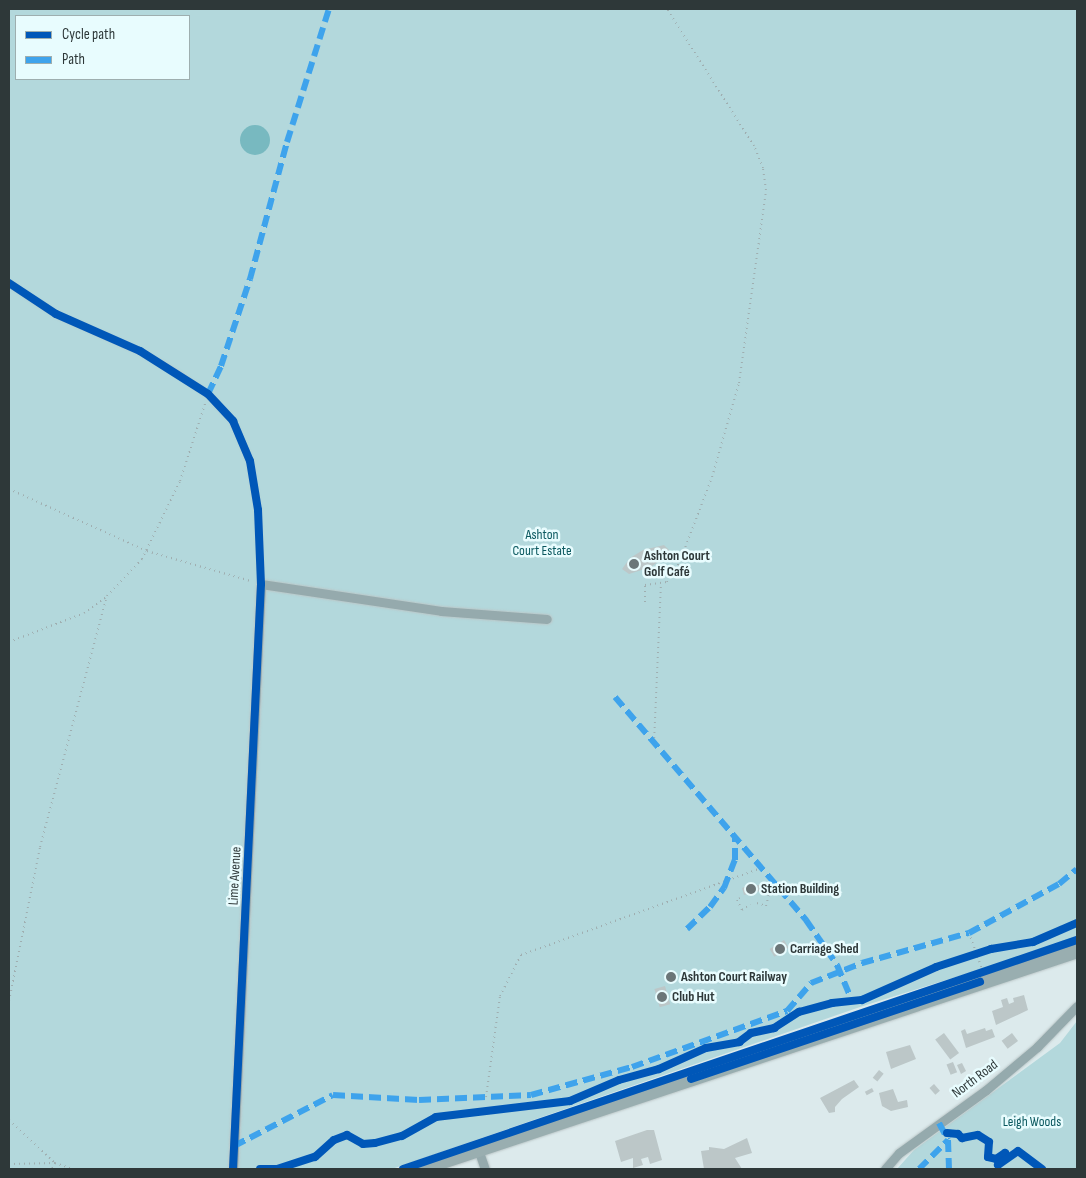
<!DOCTYPE html>
<html>
<head>
<meta charset="utf-8">
<style>
  body { margin:0 }
  #map { position:relative; width:1086px; height:1178px; overflow:hidden; background:#dceaec; font-family:"Sofia Sans Condensed",sans-serif }
  div>[style] { position:absolute }
  [style*='--x'] { left:calc(var(--x)*1px); top:calc(var(--y)*1px); width:calc(var(--w)*1px); rotate:calc(var(--a)*1deg) }
  .green>* { inset:0; background:#b3d8dc }
  .water>* { inset:0; background:#78b9c0 }
  .round { border-radius:50% }
  .building>* { inset:0; background:#bcc7c8; transform-origin:0 0 }
  .path>* { height:2px; margin-top:-1px; transform-origin:0; background:repeating-linear-gradient(90deg,#9faeb0 0 1px,transparent 0 5px) }
  .roads { filter:drop-shadow(0 0 1px #bbc6c7) drop-shadow(0 0 1px #bbc6c7) }
  .service>* { height:4.5px; margin:-2.25px; padding:0 2.25px; transform-origin:2.25px; border-radius:2.25px; background:#95aaad }
  .minor>* { height:9px; margin:-4.5px; padding:0 4.5px; transform-origin:4.5px; border-radius:4.5px; background:#95aaad }
  .primary>* { height:15px; margin:-7.5px; padding:0 7.5px; transform-origin:7.5px; border-radius:7.5px; background:#99aeb0 }
  .quiet>* { height:6px; margin-top:-3px; transform-origin:0; background:repeating-linear-gradient(90deg,#3ea3ec 0 12px,transparent 0 18px) }
  .cycleway>* { height:8px; margin:-4px; padding:0 4px; transform-origin:4px; border-radius:4px; background:#0057b8 }
  .dots>* { width:14px; height:14px; translate:-50% -50%; box-sizing:border-box; border:2px solid #e8fcfe; border-radius:50% }
  span { translate:-50% -50%; white-space:nowrap; text-align:center; line-height:1.15; -webkit-text-stroke:5px #e8fcfe; paint-order:stroke }
  .park-label { font-size:14px; color:#0a585f }
  .poi-label { font-size:14px; color:#2e3839; font-weight:700 }
  .left { translate:0 -50%; text-align:left }
  .street-label { font-size:14px; color:#2e3839 }
  .frame { position:absolute; inset:0; border:10px solid #2e3839; pointer-events:none }
  .legend { position:absolute; left:15px; top:15px; width:175px; height:65px; box-sizing:border-box; background:#e8fcfe; border:1px solid #9eaeaf; margin:0; padding:6px 9px; list-style:none; font-size:15px; color:#2e3839 }
  .legend li { display:flex; align-items:center; gap:10px; height:25px }
  .legend b { width:25px; border:1px solid #9eaeaf }
</style>
</head>
<body>
<div id="map">
  <div class="green">
    <div style="clip-path:polygon(evenodd,9px 9px,1077px 9px,1077px 939px,860px 1007px,392px 1169px,9px 1169px,9px 9px,16px 16px,189px 16px,189px 79px,16px 79px,16px 16px)"></div>
    <div style="clip-path:polygon(1077px 1021px,1077px 1169px,897px 1169px,914px 1150px,1060px 1043px)"></div>
  </div>
  <div class="water">
    <div class="round" style="left:240px;top:125px;width:30px;height:30px"></div>
  </div>
  <div class="building">
    <div style="clip-path:polygon(664px 545px,671px 552px,651px 567px,629px 574px,622px 569px,630px 558px,643px 550px)"></div>
    <div style="clip-path:polygon(754px 883px,754px 886px,759px 885px,760px 891px,744px 895px,742px 888px)"></div>
    <div style="left:784px;top:940px;width:9px;height:17px;rotate:58deg"></div>
    <div style="left:665px;top:986px;width:19px;height:11px;rotate:74deg"></div>
    <div style="clip-path:polygon(1024px 995px,1028px 1010px,996px 1025px,992px 1011px,1003px 1007px,1001px 1000px,1007px 998px,1009px 1004px,1014px 1002px,1013px 998px)"></div>
    <div style="clip-path:polygon(985px 1028px,986px 1031px,992px 1029px,995px 1037px,966px 1048px,961px 1031px,965px 1029px,967px 1034px)"></div>
    <div style="left:944px;top:1033px;width:25px;height:11px;rotate:53deg"></div>
    <div style="left:1012px;top:1033px;width:10px;height:13px;rotate:53deg"></div>
    <div style="clip-path:polygon(910px 1045px,916px 1059px,891px 1069px,886px 1052px)"></div>
    <div style="left:953px;top:1062px;width:11px;height:7px;rotate:68deg"></div>
    <div style="clip-path:polygon(962px 1063px,966px 1071px,961px 1074px,957px 1065px)"></div>
    <div style="left:879px;top:1070px;width:6px;height:10px;rotate:39deg"></div>
    <div style="clip-path:polygon(854px 1080px,859px 1087px,842px 1099px,835px 1107px,835px 1112px,829px 1113px,820px 1098px)"></div>
    <div style="left:934px;top:1084px;width:9px;height:6px;rotate:49deg"></div>
    <div style="left:872px;top:1088px;width:4px;height:8px;rotate:63deg"></div>
    <div style="clip-path:polygon(893px 1089px,898px 1102px,907px 1100px,908px 1107px,891px 1111px,882px 1106px,879px 1093px)"></div>
    <div style="clip-path:polygon(647px 1130px,654px 1130px,662px 1160px,650px 1164px,648px 1157px,641px 1159px,643px 1165px,633px 1168px,633px 1158px,621px 1162px,615px 1141px)"></div>
    <div style="clip-path:polygon(747px 1138px,752px 1153px,735px 1158px,742px 1169px,704px 1169px,701px 1151px,709px 1150px,709px 1147px,724px 1149px)"></div>
  </div>
  <div class="path">
    <div style="--x:9;--y:489;--w:151;--a:24.2"></div>
    <div style="--x:147;--y:551;--w:108;--a:16.1"></div>
    <div style="--x:645;--y:602;--w:17;--a:-90"></div>
    <div style="--x:645;--y:585;--w:22;--a:-8"></div>
    <div style="--x:667;--y:582;--w:25;--a:-58"></div>
    <div style="--x:680;--y:561;--w:90;--a:-69.1"></div>
    <div style="--x:712;--y:477;--w:98;--a:-74"></div>
    <div style="--x:739;--y:383;--w:195;--a:-82"></div>
    <div style="--x:766;--y:190;--w:22;--a:-98"></div>
    <div style="--x:763;--y:168;--w:24;--a:-112"></div>
    <div style="--x:754;--y:146;--w:162;--a:-122.4"></div>
    <div style="--x:9;--y:642;--w:80;--a:-21.1"></div>
    <div style="--x:84;--y:613;--w:29;--a:-36"></div>
    <div style="--x:107;--y:596;--w:51;--a:-46.6"></div>
    <div style="--x:142;--y:559;--w:87;--a:-64"></div>
    <div style="--x:180;--y:481;--w:84;--a:-72"></div>
    <div style="--x:654;--y:743;--w:158;--a:-87.5"></div>
    <div style="--x:754;--y:893;--w:1;--a:90"></div>
    <div style="--x:740;--y:898;--w:4;--a:146"></div>
    <div style="--x:737;--y:900;--w:11;--a:63"></div>
    <div style="--x:742;--y:910;--w:10;--a:-37"></div>
    <div style="--x:757;--y:903;--w:9;--a:18"></div>
    <div style="--x:766;--y:906;--w:12;--a:-76"></div>
    <div style="--x:769;--y:894;--w:9;--a:-174"></div>
    <div style="--x:969;--y:933;--w:37;--a:70"></div>
    <div style="--x:9;--y:1001;--w:157;--a:-78.6"></div>
    <div style="--x:40;--y:847;--w:260;--a:-75.1"></div>
    <div style="--x:486;--y:1097;--w:102;--a:-82.1"></div>
    <div style="--x:500;--y:996;--w:46;--a:-62.9"></div>
    <div style="--x:521;--y:955;--w:255;--a:-19.9"></div>
    <div style="--x:9;--y:1120;--w:63;--a:43.1"></div>
    <div style="--x:55;--y:1163;--w:20;--a:18"></div>
    <div style="--x:74;--y:1169;--w:48;--a:0"></div>
    <div style="--x:9;--y:1164;--w:46;--a:-1.2"></div>
    <div style="--x:55;--y:1163;--w:7;--a:117"></div>
  </div>
  <div class="roads">
    <div class="service">
      <div style="--x:9;--y:283;--w:56;--a:33.4"></div>
      <div style="--x:56;--y:314;--w:92;--a:23.8"></div>
      <div style="--x:140;--y:351;--w:45;--a:30.5"></div>
      <div style="--x:179;--y:374;--w:35;--a:35"></div>
      <div style="--x:208;--y:394;--w:37;--a:47"></div>
      <div style="--x:233;--y:421;--w:43;--a:67"></div>
      <div style="--x:250;--y:461;--w:50;--a:80.7"></div>
      <div style="--x:258;--y:510;--w:74;--a:87.7"></div>
    </div>
    <div class="minor">
      <div style="--x:478;--y:1149;--w:21;--a:71"></div>
      <div style="--x:233;--y:1169;--w:586;--a:-87.26"></div>
      <div style="--x:261;--y:584;--w:182;--a:8.5"></div>
      <div style="--x:441;--y:611;--w:106;--a:4.3"></div>
      <div style="--x:885;--y:1169;--w:21;--a:-49"></div>
      <div style="--x:899;--y:1153;--w:107;--a:-35.9"></div>
      <div style="--x:986;--y:1090;--w:67;--a:-40.1"></div>
      <div style="--x:1037;--y:1047;--w:57;--a:-45.7"></div>
    </div>
    <div class="primary">
      <div style="--x:418;--y:1169;--w:694;--a:-18.38"></div>
    </div>
  </div>
  <div class="quiet">
    <div style="--x:208;--y:394;--w:31;--a:-65"></div>
    <div style="--x:221;--y:366;--w:92;--a:-71.6"></div>
    <div style="--x:250;--y:279;--w:142;--a:-74.9"></div>
    <div style="--x:287;--y:142;--w:139;--a:-72.5"></div>
    <div style="--x:615;--y:697;--w:294;--a:49.4"></div>
    <div style="--x:806;--y:920;--w:55;--a:55.4"></div>
    <div style="--x:837;--y:965;--w:41;--a:67.2"></div>
    <div style="--x:687;--y:929;--w:32;--a:-44"></div>
    <div style="--x:710;--y:907;--w:24;--a:-54"></div>
    <div style="--x:724;--y:888;--w:30;--a:-69"></div>
    <div style="--x:735;--y:860;--w:23;--a:-90"></div>
    <div style="--x:939;--y:1123;--w:19;--a:62"></div>
    <div style="--x:948;--y:1140;--w:29;--a:88"></div>
    <div style="--x:234;--y:1146;--w:111;--a:-27.3"></div>
    <div style="--x:333;--y:1095;--w:86;--a:3.3"></div>
    <div style="--x:419;--y:1100;--w:112;--a:-2.6"></div>
    <div style="--x:531;--y:1095;--w:105;--a:-15.5"></div>
    <div style="--x:632;--y:1067;--w:165;--a:-19.9"></div>
    <div style="--x:787;--y:1011;--w:37;--a:-49"></div>
    <div style="--x:811;--y:983;--w:55;--a:-21.4"></div>
    <div style="--x:862;--y:963;--w:111;--a:-15.7"></div>
    <div style="--x:969;--y:933;--w:102;--a:-28.6"></div>
    <div style="--x:1059;--y:884;--w:23;--a:-40"></div>
    <div style="--x:919;--y:1169;--w:41;--a:-45"></div>
  </div>
  <div class="cycleway">
    <div style="--x:9;--y:283;--w:56;--a:33.4"></div>
    <div style="--x:56;--y:314;--w:92;--a:23.8"></div>
    <div style="--x:140;--y:351;--w:80;--a:32.3"></div>
    <div style="--x:208;--y:394;--w:37;--a:47"></div>
    <div style="--x:233;--y:421;--w:43;--a:67"></div>
    <div style="--x:250;--y:461;--w:50;--a:80.7"></div>
    <div style="--x:258;--y:510;--w:74;--a:87.7"></div>
    <div style="--x:261;--y:584;--w:586;--a:92.74"></div>
    <div style="--x:691;--y:1079;--w:305;--a:-18.6"></div>
    <div style="--x:947;--y:1133;--w:11;--a:5"></div>
    <div style="--x:958;--y:1134;--w:6;--a:45"></div>
    <div style="--x:962;--y:1138;--w:16;--a:-11"></div>
    <div style="--x:978;--y:1135;--w:13;--a:32"></div>
    <div style="--x:989;--y:1142;--w:15;--a:94"></div>
    <div style="--x:988;--y:1157;--w:8;--a:14"></div>
    <div style="--x:996;--y:1159;--w:11;--a:-34"></div>
    <div style="--x:1005;--y:1153;--w:14;--a:120"></div>
    <div style="--x:998;--y:1165;--w:24;--a:-35"></div>
    <div style="--x:1018;--y:1151;--w:30;--a:37"></div>
    <div style="--x:260;--y:1169;--w:17;--a:0"></div>
    <div style="--x:277;--y:1169;--w:40;--a:-18"></div>
    <div style="--x:315;--y:1157;--w:25;--a:-42"></div>
    <div style="--x:334;--y:1140;--w:14;--a:-21"></div>
    <div style="--x:347;--y:1135;--w:18;--a:29"></div>
    <div style="--x:363;--y:1144;--w:12;--a:-5"></div>
    <div style="--x:375;--y:1143;--w:28;--a:-15"></div>
    <div style="--x:402;--y:1136;--w:39;--a:-29"></div>
    <div style="--x:436;--y:1117;--w:135;--a:-6.8"></div>
    <div style="--x:570;--y:1101;--w:53;--a:-23.2"></div>
    <div style="--x:619;--y:1080;--w:41;--a:-15.4"></div>
    <div style="--x:659;--y:1069;--w:51;--a:-24.1"></div>
    <div style="--x:706;--y:1048;--w:34;--a:-10"></div>
    <div style="--x:739;--y:1042;--w:15;--a:-37"></div>
    <div style="--x:751;--y:1033;--w:24;--a:-12"></div>
    <div style="--x:774;--y:1028;--w:30;--a:-33"></div>
    <div style="--x:799;--y:1012;--w:34;--a:-15"></div>
    <div style="--x:832;--y:1003;--w:30;--a:-6"></div>
    <div style="--x:862;--y:1000;--w:81;--a:-24"></div>
    <div style="--x:936;--y:967;--w:58;--a:-18.1"></div>
    <div style="--x:991;--y:949;--w:43;--a:-9.5"></div>
    <div style="--x:1033;--y:942;--w:48;--a:-23.4"></div>
    <div style="--x:403;--y:1169;--w:712;--a:-18.77"></div>
  </div>
  <div class="dots">
    <div style="left:634px;top:564px;background:#6b7678"></div>
    <div style="left:751px;top:889px;background:#6b7678"></div>
    <div style="left:780px;top:949px;background:#6b7678"></div>
    <div style="left:671px;top:977px;background:#6b7678"></div>
    <div style="left:662px;top:997px;background:#6b7678"></div>
  </div>
  <div class="park-label">
    <span style="left:542px;top:543px">Ashton<br>Court Estate</span>
    <span style="left:1032px;top:1122px">Leigh Woods</span>
  </div>
  <div class="poi-label">
    <span class="left" style="left:644px;top:564px">Ashton Court<br>Golf Café</span>
    <span class="left" style="left:761px;top:889px">Station Building</span>
    <span class="left" style="left:790px;top:949px">Carriage Shed</span>
    <span class="left" style="left:681px;top:977px">Ashton Court Railway</span>
    <span class="left" style="left:672px;top:997px">Club Hut</span>
  </div>
  <div class="street-label">
    <span style="left:235px;top:876px;rotate:-87deg">Lime Avenue</span>
    <span style="left:975px;top:1079px;rotate:-37deg">North Road</span>
  </div>
  <div class="frame"></div>
  <ul class="legend">
  <li><b style="height:6px;background:#0057b8"></b>Cycle path</li>
  <li><b style="height:6px;background:#3ea3ec"></b>Path</li>
  </ul>
</div>
</body>
</html>
